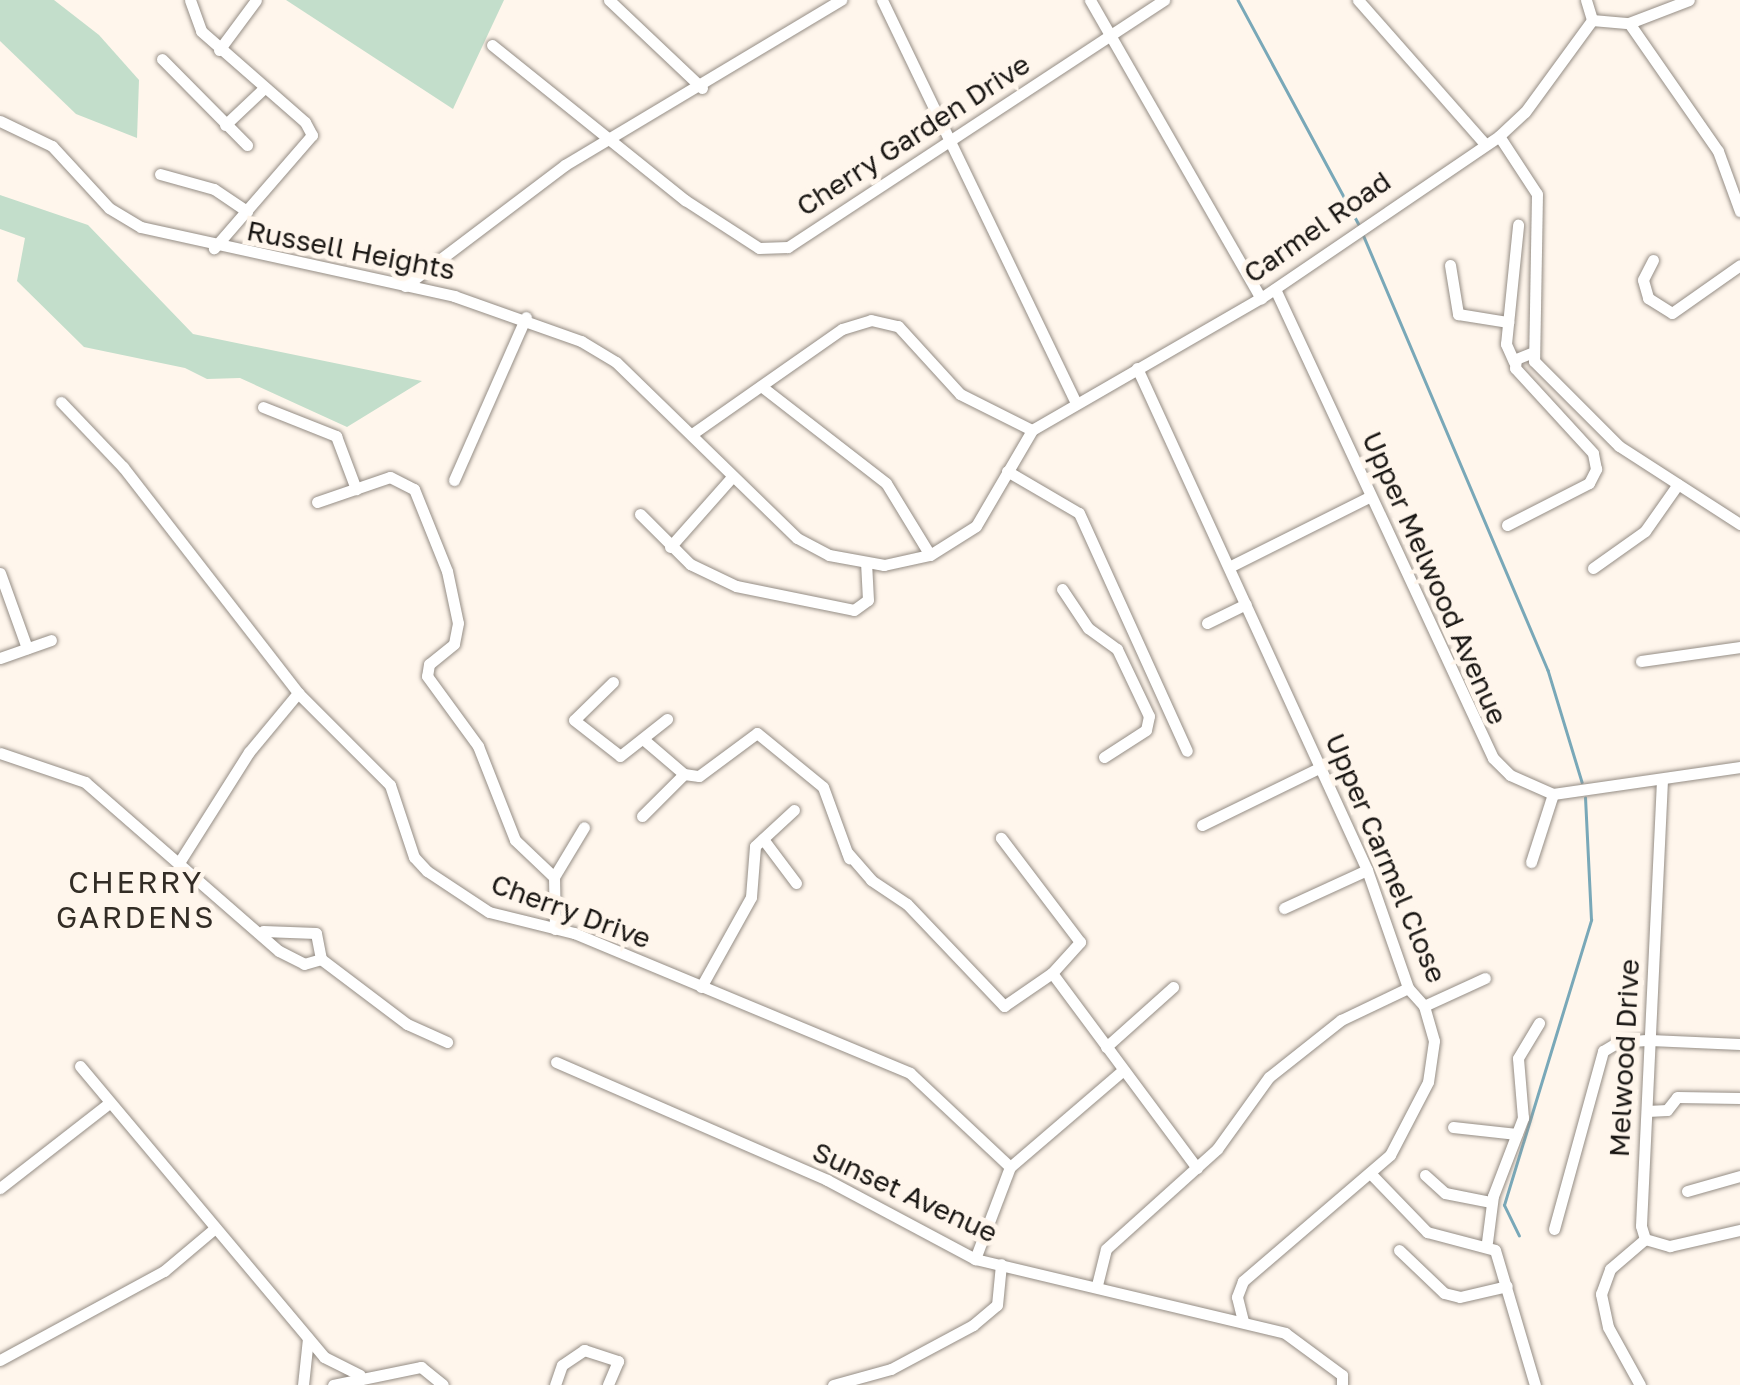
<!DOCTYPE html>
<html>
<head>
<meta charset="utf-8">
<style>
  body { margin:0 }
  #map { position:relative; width:1740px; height:1385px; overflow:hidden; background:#fff6ec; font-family:"Golos Text",sans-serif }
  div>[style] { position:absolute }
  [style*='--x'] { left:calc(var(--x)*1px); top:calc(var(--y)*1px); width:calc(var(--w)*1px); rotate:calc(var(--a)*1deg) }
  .green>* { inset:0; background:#c3decb }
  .stream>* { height:2.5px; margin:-1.25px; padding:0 1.25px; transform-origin:1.25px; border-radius:1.25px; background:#79a8b8 }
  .roads { filter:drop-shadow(0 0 2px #958d85) drop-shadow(0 0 2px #958d85) }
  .minor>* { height:11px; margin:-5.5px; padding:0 5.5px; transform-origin:5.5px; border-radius:5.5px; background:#fff }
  span { translate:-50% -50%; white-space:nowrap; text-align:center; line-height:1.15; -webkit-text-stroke:10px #fff6ec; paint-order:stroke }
  .street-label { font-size:28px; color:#1a1714 }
  .neighbourhood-label { font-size:30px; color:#332d26; letter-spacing:2.5px }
</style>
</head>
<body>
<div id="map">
  <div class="green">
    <div style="clip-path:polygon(0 0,54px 0,99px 35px,139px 80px,137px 138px,76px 114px,0 41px)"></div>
    <div style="clip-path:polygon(286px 0,504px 0,453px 109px)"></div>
    <div style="clip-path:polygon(0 195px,88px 225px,193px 334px,422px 381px,347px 427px,240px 378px,207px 379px,185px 368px,84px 347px,17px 281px,25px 238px,0 229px)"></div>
  </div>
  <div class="stream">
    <div style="--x:1238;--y:0;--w:255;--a:61.7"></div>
    <div style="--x:1362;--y:232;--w:476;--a:67"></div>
    <div style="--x:1548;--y:670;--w:117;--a:73.1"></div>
    <div style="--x:1519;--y:1236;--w:34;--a:-116"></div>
    <div style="--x:1504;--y:1205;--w:298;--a:-73"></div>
    <div style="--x:1591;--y:920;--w:122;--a:-92.8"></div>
  </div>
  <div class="roads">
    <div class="minor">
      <div style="--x:190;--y:0;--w:33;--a:70"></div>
      <div style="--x:201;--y:31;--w:138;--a:41.2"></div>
      <div style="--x:305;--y:122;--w:15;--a:62"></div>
      <div style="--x:312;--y:135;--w:150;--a:130.9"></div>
      <div style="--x:609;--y:0;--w:128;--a:43.4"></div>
      <div style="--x:882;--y:0;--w:447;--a:64.3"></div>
      <div style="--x:1090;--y:0;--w:344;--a:60.2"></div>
      <div style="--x:1358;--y:0;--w:192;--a:48.6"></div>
      <div style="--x:1586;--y:0;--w:21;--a:73"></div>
      <div style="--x:1592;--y:20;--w:37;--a:5"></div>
      <div style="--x:1629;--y:23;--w:64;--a:-21"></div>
      <div style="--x:1629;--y:23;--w:156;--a:55.2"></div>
      <div style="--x:1718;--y:151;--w:64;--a:69.9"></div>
      <div style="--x:492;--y:45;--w:248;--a:38.8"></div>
      <div style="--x:685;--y:200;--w:88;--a:33"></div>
      <div style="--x:759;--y:248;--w:29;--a:-2"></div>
      <div style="--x:788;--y:247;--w:450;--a:-33.3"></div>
      <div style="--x:219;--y:50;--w:62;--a:-53.5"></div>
      <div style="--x:162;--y:59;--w:121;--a:45.3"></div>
      <div style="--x:0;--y:121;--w:58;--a:25.7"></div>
      <div style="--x:52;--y:146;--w:84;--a:47.4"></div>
      <div style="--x:109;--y:208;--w:37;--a:31"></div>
      <div style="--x:141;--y:227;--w:321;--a:12.4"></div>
      <div style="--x:454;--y:296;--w:135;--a:19.5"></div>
      <div style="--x:581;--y:341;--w:41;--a:31"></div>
      <div style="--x:616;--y:362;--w:252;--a:44.2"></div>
      <div style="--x:797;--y:538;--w:36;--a:28"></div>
      <div style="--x:829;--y:555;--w:56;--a:10.3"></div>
      <div style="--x:884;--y:565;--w:47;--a:-12.3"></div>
      <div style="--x:930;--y:555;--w:54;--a:-32.2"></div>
      <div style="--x:976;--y:526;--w:111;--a:-59.7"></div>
      <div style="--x:1032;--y:430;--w:264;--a:-30"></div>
      <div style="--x:1261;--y:298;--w:288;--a:-34.2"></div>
      <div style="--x:1499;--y:136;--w:35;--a:-43"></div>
      <div style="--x:1525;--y:112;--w:114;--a:-53.9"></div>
      <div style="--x:225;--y:125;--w:51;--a:-43.4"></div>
      <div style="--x:1499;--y:136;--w:69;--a:56.8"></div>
      <div style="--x:1537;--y:194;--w:167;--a:91"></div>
      <div style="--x:1534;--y:361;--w:120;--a:45"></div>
      <div style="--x:1619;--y:446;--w:144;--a:32.8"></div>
      <div style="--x:160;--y:174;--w:56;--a:15.5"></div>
      <div style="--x:214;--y:189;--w:40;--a:34"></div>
      <div style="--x:1653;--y:260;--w:22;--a:117"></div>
      <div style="--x:1643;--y:280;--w:19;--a:74"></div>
      <div style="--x:1648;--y:298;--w:28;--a:32"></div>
      <div style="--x:1672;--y:313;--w:83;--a:-35.2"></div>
      <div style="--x:1450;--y:265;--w:50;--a:80.7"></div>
      <div style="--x:1458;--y:314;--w:51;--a:9.1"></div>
      <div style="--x:405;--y:286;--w:201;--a:-37.1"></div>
      <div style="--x:565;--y:165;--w:322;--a:-30.9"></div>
      <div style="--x:1275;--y:289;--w:517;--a:65.07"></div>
      <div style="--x:1493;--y:758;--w:24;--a:45"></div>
      <div style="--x:1510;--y:775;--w:47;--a:23.8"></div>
      <div style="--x:1553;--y:794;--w:189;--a:-8.2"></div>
      <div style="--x:1514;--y:362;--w:20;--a:-114"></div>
      <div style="--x:1506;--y:344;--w:120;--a:-84.2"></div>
      <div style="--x:1137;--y:368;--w:552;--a:65.38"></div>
      <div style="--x:1367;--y:870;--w:125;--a:70.8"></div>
      <div style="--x:1408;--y:988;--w:24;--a:48"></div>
      <div style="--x:1424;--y:1006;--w:36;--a:74"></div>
      <div style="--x:1434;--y:1041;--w:41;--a:98.3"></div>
      <div style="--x:1428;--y:1082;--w:82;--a:117.5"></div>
      <div style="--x:1390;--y:1155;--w:194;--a:139.4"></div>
      <div style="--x:1243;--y:1281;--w:17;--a:111"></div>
      <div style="--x:1237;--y:1297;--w:25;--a:76"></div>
      <div style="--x:761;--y:386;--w:158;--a:37.8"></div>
      <div style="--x:886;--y:483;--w:84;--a:58.6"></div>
      <div style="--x:61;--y:402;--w:90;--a:46.4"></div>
      <div style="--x:123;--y:467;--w:286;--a:52.2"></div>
      <div style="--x:298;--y:693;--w:130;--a:45"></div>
      <div style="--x:390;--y:785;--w:76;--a:71.6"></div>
      <div style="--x:414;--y:857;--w:19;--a:47"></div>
      <div style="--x:427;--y:871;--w:74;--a:33.5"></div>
      <div style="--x:489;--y:912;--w:88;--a:13.9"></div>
      <div style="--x:574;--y:933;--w:364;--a:22.6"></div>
      <div style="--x:910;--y:1073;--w:137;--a:43.2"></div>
      <div style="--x:263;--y:407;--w:79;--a:21.7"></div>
      <div style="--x:336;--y:436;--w:57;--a:69.3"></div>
      <div style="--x:692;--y:434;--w:183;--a:-35"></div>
      <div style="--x:842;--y:329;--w:30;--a:-17"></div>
      <div style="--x:871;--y:320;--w:28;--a:13"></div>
      <div style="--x:898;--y:326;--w:92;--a:47.6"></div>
      <div style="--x:960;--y:394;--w:80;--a:26.6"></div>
      <div style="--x:1007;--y:471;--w:83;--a:30.3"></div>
      <div style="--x:1079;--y:513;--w:261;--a:65.6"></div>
      <div style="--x:454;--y:480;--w:178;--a:-66.2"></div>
      <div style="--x:317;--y:502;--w:77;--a:-18.9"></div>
      <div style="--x:390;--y:477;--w:27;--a:27"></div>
      <div style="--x:414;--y:489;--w:88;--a:68.1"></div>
      <div style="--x:447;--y:571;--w:53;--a:78.1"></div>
      <div style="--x:458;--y:623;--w:21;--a:101"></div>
      <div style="--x:454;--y:644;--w:32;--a:141"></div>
      <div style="--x:429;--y:664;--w:12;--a:99"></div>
      <div style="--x:427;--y:676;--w:87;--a:53.9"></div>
      <div style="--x:478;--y:746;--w:101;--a:68.5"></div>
      <div style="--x:515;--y:840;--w:54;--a:43.5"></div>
      <div style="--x:640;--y:514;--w:71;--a:45"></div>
      <div style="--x:690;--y:564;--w:51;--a:25.6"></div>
      <div style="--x:736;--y:586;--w:120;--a:11.5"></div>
      <div style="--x:854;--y:610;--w:17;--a:-36"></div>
      <div style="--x:868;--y:600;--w:37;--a:-93"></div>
      <div style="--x:1507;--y:525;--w:92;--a:-27.1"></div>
      <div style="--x:1589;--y:483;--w:16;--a:-63"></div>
      <div style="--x:1596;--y:469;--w:16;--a:-101"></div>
      <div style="--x:1593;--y:453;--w:115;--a:-132.5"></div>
      <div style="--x:1515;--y:368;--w:9;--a:-84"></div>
      <div style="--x:1516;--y:359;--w:16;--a:-22"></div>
      <div style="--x:670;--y:547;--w:94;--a:-48.5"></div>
      <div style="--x:1231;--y:566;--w:154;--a:-26.6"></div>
      <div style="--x:1593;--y:568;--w:64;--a:-35.4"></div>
      <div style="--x:1645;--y:531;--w:57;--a:-54.9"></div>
      <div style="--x:0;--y:573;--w:80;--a:70.2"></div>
      <div style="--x:1062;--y:589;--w:47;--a:56.3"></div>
      <div style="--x:1088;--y:628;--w:36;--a:36"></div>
      <div style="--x:1117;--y:649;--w:74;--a:64.5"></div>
      <div style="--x:1149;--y:716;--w:14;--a:102"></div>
      <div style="--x:1146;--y:730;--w:50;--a:147.3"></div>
      <div style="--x:1207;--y:623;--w:43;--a:-26"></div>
      <div style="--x:0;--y:658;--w:54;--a:-19.4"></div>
      <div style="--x:1641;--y:661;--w:100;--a:-8"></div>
      <div style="--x:613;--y:682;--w:54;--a:135.7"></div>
      <div style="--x:574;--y:720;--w:58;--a:38"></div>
      <div style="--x:620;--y:756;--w:60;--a:-38.2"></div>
      <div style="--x:643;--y:739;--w:54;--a:40.5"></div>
      <div style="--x:684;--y:774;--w:15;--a:8"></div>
      <div style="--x:699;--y:776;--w:72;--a:-36.6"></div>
      <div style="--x:757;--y:733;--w:85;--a:39.3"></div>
      <div style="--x:823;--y:787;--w:76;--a:69.9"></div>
      <div style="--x:0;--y:753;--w:90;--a:18.8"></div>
      <div style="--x:85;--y:782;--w:257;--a:41.1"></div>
      <div style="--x:279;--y:951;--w:28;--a:27"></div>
      <div style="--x:304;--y:964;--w:18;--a:-16"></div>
      <div style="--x:321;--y:959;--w:26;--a:-101"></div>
      <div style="--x:316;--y:933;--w:53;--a:-177.8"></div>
      <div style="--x:1662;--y:780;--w:446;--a:92.7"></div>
      <div style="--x:1641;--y:1226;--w:14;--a:73"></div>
      <div style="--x:1645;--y:1239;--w:26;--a:16"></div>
      <div style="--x:1670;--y:1246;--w:72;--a:-12.9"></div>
      <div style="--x:642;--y:816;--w:59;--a:-45"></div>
      <div style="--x:1202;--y:825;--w:132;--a:-26"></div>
      <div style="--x:763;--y:839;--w:55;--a:53.1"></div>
      <div style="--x:847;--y:852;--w:37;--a:49"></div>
      <div style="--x:871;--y:880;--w:43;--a:33.7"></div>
      <div style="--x:907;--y:904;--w:141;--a:46.4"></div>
      <div style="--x:1004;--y:1006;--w:58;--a:-34.5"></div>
      <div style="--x:1052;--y:973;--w:42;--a:-47.9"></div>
      <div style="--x:1080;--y:942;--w:131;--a:-127.2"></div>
      <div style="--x:180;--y:861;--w:129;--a:-57.7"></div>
      <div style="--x:249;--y:752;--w:77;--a:-50.3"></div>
      <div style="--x:1531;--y:862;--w:71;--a:-72.1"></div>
      <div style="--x:1284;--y:908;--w:91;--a:-24.6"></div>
      <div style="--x:555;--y:929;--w:52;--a:-91.1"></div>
      <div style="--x:554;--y:877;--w:58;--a:-59"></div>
      <div style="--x:321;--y:959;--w:108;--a:37.1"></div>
      <div style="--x:407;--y:1024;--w:44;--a:24.2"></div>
      <div style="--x:1052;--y:973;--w:243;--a:53.4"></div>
      <div style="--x:701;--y:987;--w:103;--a:-60.9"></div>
      <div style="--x:751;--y:897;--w:51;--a:-85.5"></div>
      <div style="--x:755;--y:846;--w:53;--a:-42.7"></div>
      <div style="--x:1424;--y:1006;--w:67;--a:-24.7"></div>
      <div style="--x:1106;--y:1047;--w:90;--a:-41.8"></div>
      <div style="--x:556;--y:1062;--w:296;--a:23.5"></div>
      <div style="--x:827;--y:1180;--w:168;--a:28.1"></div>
      <div style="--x:975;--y:1259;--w:319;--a:13.4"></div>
      <div style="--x:1285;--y:1333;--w:71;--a:36.4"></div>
      <div style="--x:1342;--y:1375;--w:10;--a:90"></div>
      <div style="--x:80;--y:1066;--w:380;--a:50"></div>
      <div style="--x:324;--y:1357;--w:40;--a:26.6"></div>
      <div style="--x:1647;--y:1111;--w:20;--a:-3"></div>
      <div style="--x:1667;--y:1110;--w:16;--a:-52"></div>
      <div style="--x:1677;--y:1097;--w:63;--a:0.9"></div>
      <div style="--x:1453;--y:1127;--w:64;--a:6.2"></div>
      <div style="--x:1371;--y:1174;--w:81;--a:46"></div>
      <div style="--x:1427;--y:1232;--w:70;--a:14.8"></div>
      <div style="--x:1495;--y:1250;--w:141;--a:73.5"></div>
      <div style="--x:1425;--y:1175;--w:27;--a:42"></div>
      <div style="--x:1445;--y:1193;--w:47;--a:11.1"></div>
      <div style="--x:0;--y:1188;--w:138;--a:-37.9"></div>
      <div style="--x:1687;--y:1191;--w:55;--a:-15.8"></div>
      <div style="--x:1554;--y:1229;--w:185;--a:-74.6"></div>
      <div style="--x:1603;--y:1051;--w:17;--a:-31"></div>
      <div style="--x:1618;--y:1042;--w:32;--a:-4"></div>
      <div style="--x:1650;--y:1040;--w:90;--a:2.5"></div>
      <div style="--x:1487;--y:1242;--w:46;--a:-82.6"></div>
      <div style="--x:1493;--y:1196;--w:84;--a:-69"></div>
      <div style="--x:1523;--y:1118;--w:60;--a:-94.8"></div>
      <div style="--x:1518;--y:1058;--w:41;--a:-59"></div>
      <div style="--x:1399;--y:1250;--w:62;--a:43.7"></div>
      <div style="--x:1444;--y:1293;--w:16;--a:14"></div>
      <div style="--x:1460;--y:1297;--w:48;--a:-13.2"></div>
      <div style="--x:975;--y:1259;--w:98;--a:-69.2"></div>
      <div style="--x:1010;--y:1167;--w:149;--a:-40.6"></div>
      <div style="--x:1097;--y:1285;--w:37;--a:-76"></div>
      <div style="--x:1106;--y:1249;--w:149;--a:-42"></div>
      <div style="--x:1217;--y:1149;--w:89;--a:-54.2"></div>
      <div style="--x:1269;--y:1077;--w:92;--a:-38.4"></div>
      <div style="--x:1341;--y:1020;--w:74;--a:-25.5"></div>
      <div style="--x:0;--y:1360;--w:187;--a:-28.5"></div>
      <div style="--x:164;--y:1271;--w:67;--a:-40.1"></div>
      <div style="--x:303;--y:1385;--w:47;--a:-83.9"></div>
      <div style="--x:333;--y:1385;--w:90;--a:-11.6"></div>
      <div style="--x:421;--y:1367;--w:28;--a:39"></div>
      <div style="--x:555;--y:1385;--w:21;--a:-71"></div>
      <div style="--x:562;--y:1365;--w:27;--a:-34"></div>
      <div style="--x:584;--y:1350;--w:36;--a:18"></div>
      <div style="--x:618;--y:1361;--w:26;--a:113"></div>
      <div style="--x:833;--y:1385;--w:60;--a:-15.4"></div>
      <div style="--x:891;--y:1369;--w:93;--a:-28.2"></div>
      <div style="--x:973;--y:1325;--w:31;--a:-40"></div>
      <div style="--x:997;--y:1305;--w:41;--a:-84.4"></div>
      <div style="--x:1640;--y:1385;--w:66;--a:-118.9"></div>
      <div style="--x:1608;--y:1327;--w:34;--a:-102"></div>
      <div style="--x:1601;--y:1294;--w:27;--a:-70"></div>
      <div style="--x:1610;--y:1269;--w:46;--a:-40.6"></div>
    </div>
  </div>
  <div class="street-label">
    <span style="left:913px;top:135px;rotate:-33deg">Cherry Garden Drive</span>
    <span style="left:1317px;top:227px;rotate:-35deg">Carmel Road</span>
    <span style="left:351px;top:250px;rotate:11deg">Russell Heights</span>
    <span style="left:1435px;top:578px;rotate:66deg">Upper Melwood Avenue</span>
    <span style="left:1386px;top:858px;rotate:67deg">Upper Carmel Close</span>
    <span style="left:571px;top:911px;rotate:20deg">Cherry Drive</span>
    <span style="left:1624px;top:1058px;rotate:-87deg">Melwood Drive</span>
    <span style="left:905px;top:1192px;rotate:25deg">Sunset Avenue</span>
  </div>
  <div class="neighbourhood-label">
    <span style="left:136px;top:899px">CHERRY<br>GARDENS</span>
  </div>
</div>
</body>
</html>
